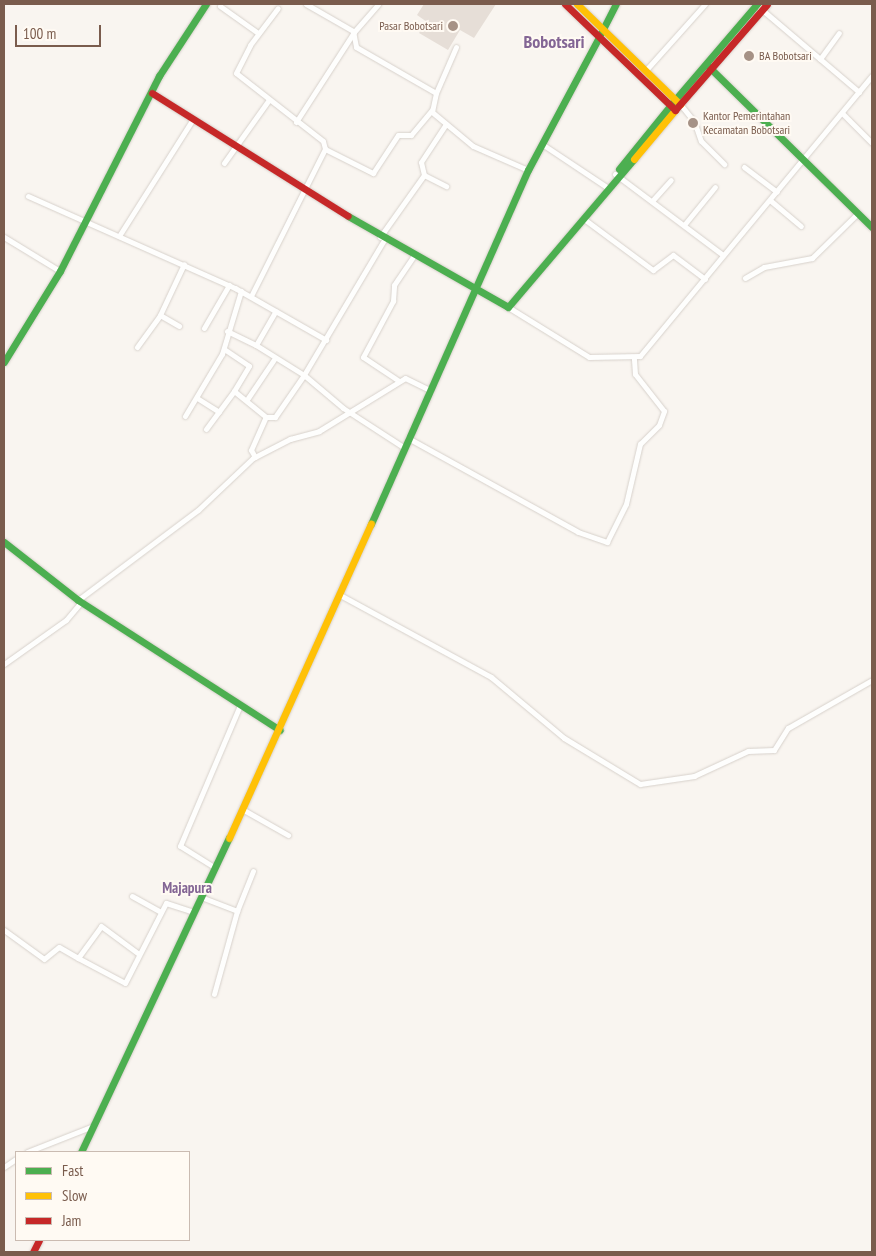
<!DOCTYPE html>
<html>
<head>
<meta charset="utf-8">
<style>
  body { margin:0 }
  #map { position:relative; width:876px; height:1256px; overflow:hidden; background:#f9f5f0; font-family:"PT Sans Narrow",sans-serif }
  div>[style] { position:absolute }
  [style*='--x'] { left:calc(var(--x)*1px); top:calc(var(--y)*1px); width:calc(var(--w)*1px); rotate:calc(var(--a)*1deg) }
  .building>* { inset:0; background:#e6ded7 }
  .roads { filter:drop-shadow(0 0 1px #d7d1cb) drop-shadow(0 0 1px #d7d1cb) }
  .street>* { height:5px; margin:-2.5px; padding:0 2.5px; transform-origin:2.5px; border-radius:2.5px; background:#fefefd }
  .fast>* { height:7px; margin:-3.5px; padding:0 3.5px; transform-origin:3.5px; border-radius:3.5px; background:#4caf50 }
  .slow>* { height:7px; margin:-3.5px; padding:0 3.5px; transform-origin:3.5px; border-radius:3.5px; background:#ffc107 }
  .jam>* { height:7px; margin:-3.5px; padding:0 3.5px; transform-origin:3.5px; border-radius:3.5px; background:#c62828 }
  .dots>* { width:14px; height:14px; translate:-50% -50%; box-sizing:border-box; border:2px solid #fffaf3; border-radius:50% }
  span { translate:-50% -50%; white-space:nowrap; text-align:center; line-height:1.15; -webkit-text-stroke:4px #fffaf3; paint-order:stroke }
  .poi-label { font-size:12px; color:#7a5c4d }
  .right { translate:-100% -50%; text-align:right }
  .left { translate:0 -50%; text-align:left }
  .quarter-label { font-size:15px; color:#846695; font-weight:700 }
  .district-label { font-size:18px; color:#846695; font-weight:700 }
  .frame { position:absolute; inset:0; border:5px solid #7a5c4d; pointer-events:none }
  .legend { position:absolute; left:15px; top:1151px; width:175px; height:90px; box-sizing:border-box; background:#fffaf3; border:1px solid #cabbb1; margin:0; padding:6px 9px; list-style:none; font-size:15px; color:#7a5c4d }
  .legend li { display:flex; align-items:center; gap:10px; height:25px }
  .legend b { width:25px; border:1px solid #cabbb1 }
  .scale { position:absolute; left:15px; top:25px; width:86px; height:22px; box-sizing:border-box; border:2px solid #7a5c4d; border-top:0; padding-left:6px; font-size:15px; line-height:18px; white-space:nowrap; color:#7a5c4d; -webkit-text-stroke:4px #fffaf3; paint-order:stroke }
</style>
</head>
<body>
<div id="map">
  <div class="building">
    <div style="clip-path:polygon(424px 4px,496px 4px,474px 38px,460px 30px,448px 50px,419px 33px,427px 22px,417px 15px)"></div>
  </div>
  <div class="roads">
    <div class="street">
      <div style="--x:306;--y:4;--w:54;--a:29.9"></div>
      <div style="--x:353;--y:31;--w:16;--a:79"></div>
      <div style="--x:356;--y:47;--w:92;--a:29.9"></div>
      <div style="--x:436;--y:93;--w:19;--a:102"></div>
      <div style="--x:432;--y:112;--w:53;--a:39.7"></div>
      <div style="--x:473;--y:146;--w:60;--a:23.6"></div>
      <div style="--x:220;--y:6;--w:47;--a:35.4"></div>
      <div style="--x:760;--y:8;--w:130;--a:40.3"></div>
      <div style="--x:820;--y:59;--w:32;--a:-54"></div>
      <div style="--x:646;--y:70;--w:89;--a:-48.2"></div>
      <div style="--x:436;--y:93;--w:50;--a:-66.5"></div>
      <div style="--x:680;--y:104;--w:22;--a:51"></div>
      <div style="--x:694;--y:121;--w:21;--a:71"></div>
      <div style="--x:701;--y:141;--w:33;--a:45"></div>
      <div style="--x:842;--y:113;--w:42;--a:45"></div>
      <div style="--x:296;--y:122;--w:107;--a:-57.2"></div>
      <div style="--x:354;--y:32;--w:37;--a:-49"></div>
      <div style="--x:542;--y:144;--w:76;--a:33.7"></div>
      <div style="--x:325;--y:149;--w:54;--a:26.6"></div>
      <div style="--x:373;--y:173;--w:45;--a:-56.7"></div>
      <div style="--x:398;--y:135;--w:13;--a:0"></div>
      <div style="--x:411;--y:135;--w:33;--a:-50"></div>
      <div style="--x:224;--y:163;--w:76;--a:-54.6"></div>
      <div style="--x:744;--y:167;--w:41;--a:37.1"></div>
      <div style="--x:615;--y:174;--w:135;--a:36.9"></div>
      <div style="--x:424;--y:175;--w:25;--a:27"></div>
      <div style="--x:28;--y:196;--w:227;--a:24"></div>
      <div style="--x:235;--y:288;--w:105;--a:29.7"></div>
      <div style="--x:652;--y:201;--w:28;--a:-48"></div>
      <div style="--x:771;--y:201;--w:39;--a:40"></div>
      <div style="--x:584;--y:219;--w:86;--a:36.5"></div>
      <div style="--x:653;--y:270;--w:25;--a:-37"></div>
      <div style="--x:673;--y:255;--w:40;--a:37"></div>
      <div style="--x:684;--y:225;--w:49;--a:-50.8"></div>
      <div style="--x:119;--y:236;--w:138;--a:-57.7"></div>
      <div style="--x:4;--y:237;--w:66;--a:31.3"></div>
      <div style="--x:380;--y:237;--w:76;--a:-54.6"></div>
      <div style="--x:424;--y:175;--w:13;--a:-103"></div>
      <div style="--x:421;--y:162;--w:45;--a:-56.7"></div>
      <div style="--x:384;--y:240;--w:157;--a:120.7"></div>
      <div style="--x:304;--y:375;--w:51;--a:40.2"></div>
      <div style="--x:343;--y:408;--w:72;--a:33"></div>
      <div style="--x:745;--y:278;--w:22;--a:-30"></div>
      <div style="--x:764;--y:267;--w:49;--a:-10.6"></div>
      <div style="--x:812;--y:258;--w:64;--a:-44.4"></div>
      <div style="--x:251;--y:296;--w:165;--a:-63.3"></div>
      <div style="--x:325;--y:149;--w:8;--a:-104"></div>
      <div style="--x:323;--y:141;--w:110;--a:-142"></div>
      <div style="--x:236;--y:73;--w:31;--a:-63"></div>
      <div style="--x:250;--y:45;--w:46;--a:-52.9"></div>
      <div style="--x:508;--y:307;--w:95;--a:31.7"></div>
      <div style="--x:589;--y:357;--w:51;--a:-1.1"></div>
      <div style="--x:640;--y:356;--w:364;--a:-50.4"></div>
      <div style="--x:160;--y:315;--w:22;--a:30"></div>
      <div style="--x:204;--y:328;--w:50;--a:-59.8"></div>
      <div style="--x:227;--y:331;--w:32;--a:26"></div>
      <div style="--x:137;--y:347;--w:39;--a:-54"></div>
      <div style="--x:160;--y:315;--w:56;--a:-64.8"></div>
      <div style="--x:224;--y:349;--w:30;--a:34"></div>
      <div style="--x:249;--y:366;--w:29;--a:121"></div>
      <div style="--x:399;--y:381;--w:43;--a:-146.3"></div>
      <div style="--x:363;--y:357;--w:64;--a:-61.8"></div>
      <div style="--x:393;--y:301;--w:16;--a:-86"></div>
      <div style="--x:394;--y:285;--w:34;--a:-56"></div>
      <div style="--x:197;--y:398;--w:26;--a:32"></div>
      <div style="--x:248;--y:398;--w:48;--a:-56"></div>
      <div style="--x:185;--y:416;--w:72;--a:-59.2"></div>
      <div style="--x:222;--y:354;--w:66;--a:-73.2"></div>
      <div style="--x:206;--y:429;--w:47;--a:-53.6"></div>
      <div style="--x:234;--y:391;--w:41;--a:39.1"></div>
      <div style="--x:266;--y:417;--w:9;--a:0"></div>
      <div style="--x:275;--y:417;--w:51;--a:-55.4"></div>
      <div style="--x:304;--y:375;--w:57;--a:-148"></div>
      <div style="--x:256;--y:345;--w:39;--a:-60"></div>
      <div style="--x:408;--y:438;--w:194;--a:28.9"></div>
      <div style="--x:578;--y:532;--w:31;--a:19"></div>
      <div style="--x:607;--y:542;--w:42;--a:-63.4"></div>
      <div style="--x:626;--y:504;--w:62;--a:-76.9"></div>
      <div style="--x:640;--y:444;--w:27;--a:-45"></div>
      <div style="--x:659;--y:425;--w:15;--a:-70"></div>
      <div style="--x:664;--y:411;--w:47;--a:-128.1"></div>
      <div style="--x:635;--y:374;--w:15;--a:-94"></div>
      <div style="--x:255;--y:457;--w:8;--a:-120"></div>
      <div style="--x:251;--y:450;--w:36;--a:-66"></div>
      <div style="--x:340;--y:595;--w:172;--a:28.5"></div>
      <div style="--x:491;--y:677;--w:95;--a:39.9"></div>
      <div style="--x:564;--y:738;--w:89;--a:31.2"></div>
      <div style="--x:640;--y:784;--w:55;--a:-8.4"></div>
      <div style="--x:694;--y:776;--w:60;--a:-24.8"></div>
      <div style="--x:748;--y:751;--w:26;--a:-2"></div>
      <div style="--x:774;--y:750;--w:26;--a:-58"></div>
      <div style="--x:788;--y:728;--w:97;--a:-29.7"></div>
      <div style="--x:78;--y:600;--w:150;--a:-36.9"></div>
      <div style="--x:198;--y:510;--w:76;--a:-43.4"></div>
      <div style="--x:253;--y:458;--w:42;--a:-27.2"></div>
      <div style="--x:290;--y:439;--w:30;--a:-15"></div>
      <div style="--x:319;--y:431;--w:101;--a:-31.6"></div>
      <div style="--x:405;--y:378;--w:25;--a:26"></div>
      <div style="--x:4;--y:664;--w:76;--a:-35.4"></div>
      <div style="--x:66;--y:620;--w:23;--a:-50"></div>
      <div style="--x:242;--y:809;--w:53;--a:29.5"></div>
      <div style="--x:214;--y:867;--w:40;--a:-148"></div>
      <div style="--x:180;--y:846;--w:153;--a:-66.9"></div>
      <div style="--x:132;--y:896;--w:33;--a:29"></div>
      <div style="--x:201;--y:897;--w:39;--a:21"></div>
      <div style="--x:237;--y:911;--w:86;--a:105.5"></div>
      <div style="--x:237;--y:911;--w:43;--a:-68.2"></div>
      <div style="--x:4;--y:930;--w:49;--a:35.9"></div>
      <div style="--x:44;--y:959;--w:19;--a:-39"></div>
      <div style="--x:59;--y:947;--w:22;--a:30"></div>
      <div style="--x:78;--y:958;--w:39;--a:-54"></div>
      <div style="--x:101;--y:926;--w:47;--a:36.4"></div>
      <div style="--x:78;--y:958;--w:53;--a:28"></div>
      <div style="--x:125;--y:983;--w:90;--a:-62.9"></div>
      <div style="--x:166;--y:903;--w:28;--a:18"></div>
      <div style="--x:27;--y:1152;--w:71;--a:-21.5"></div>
      <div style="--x:4;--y:1167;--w:14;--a:-34"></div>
    </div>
    <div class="fast">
      <div style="--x:601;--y:33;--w:33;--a:-63"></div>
      <div style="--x:707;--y:65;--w:231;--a:44.5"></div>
      <div style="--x:673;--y:102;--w:129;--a:-49.4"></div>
      <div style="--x:619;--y:169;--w:81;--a:-51"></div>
      <div style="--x:348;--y:216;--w:184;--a:29.6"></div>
      <div style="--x:508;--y:307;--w:194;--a:-49.6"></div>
      <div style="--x:4;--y:362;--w:107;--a:-58.4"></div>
      <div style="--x:60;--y:271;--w:219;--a:-63.1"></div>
      <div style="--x:159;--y:76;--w:86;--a:-56.9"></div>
      <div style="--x:371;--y:524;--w:387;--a:-66.1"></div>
      <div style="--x:528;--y:170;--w:151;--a:-61.9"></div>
      <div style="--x:4;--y:542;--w:94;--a:38.1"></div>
      <div style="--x:78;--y:600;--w:240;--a:32.8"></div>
      <div style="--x:81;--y:1152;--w:347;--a:-64.8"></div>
    </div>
    <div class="slow">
      <div style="--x:577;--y:4;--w:144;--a:44.2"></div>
      <div style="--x:634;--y:159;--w:64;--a:-50.1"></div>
      <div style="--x:229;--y:838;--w:345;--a:-65.7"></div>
    </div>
    <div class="jam">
      <div style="--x:565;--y:4;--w:153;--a:43.9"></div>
      <div style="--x:675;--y:110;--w:140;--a:-49"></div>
      <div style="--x:152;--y:93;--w:231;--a:32.1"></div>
      <div style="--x:33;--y:1252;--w:13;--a:-63"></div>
    </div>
  </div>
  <div class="dots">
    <div style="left:453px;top:26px;background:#a69286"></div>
    <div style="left:749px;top:56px;background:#a69286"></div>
    <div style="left:693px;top:123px;background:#a69286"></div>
  </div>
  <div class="poi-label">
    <span class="right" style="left:443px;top:26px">Pasar Bobotsari</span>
    <span class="left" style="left:759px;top:56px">BA Bobotsari</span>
    <span class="left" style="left:703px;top:123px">Kantor Pemerintahan<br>Kecamatan Bobotsari</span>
  </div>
  <div class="quarter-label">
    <span style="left:187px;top:888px">Majapura</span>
  </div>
  <div class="district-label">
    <span style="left:554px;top:42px">Bobotsari</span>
  </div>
  <div class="frame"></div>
  <ul class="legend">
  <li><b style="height:6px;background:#4caf50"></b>Fast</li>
  <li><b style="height:6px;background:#ffc107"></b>Slow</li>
  <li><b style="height:6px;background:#c62828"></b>Jam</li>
  </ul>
  <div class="scale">100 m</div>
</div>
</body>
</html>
